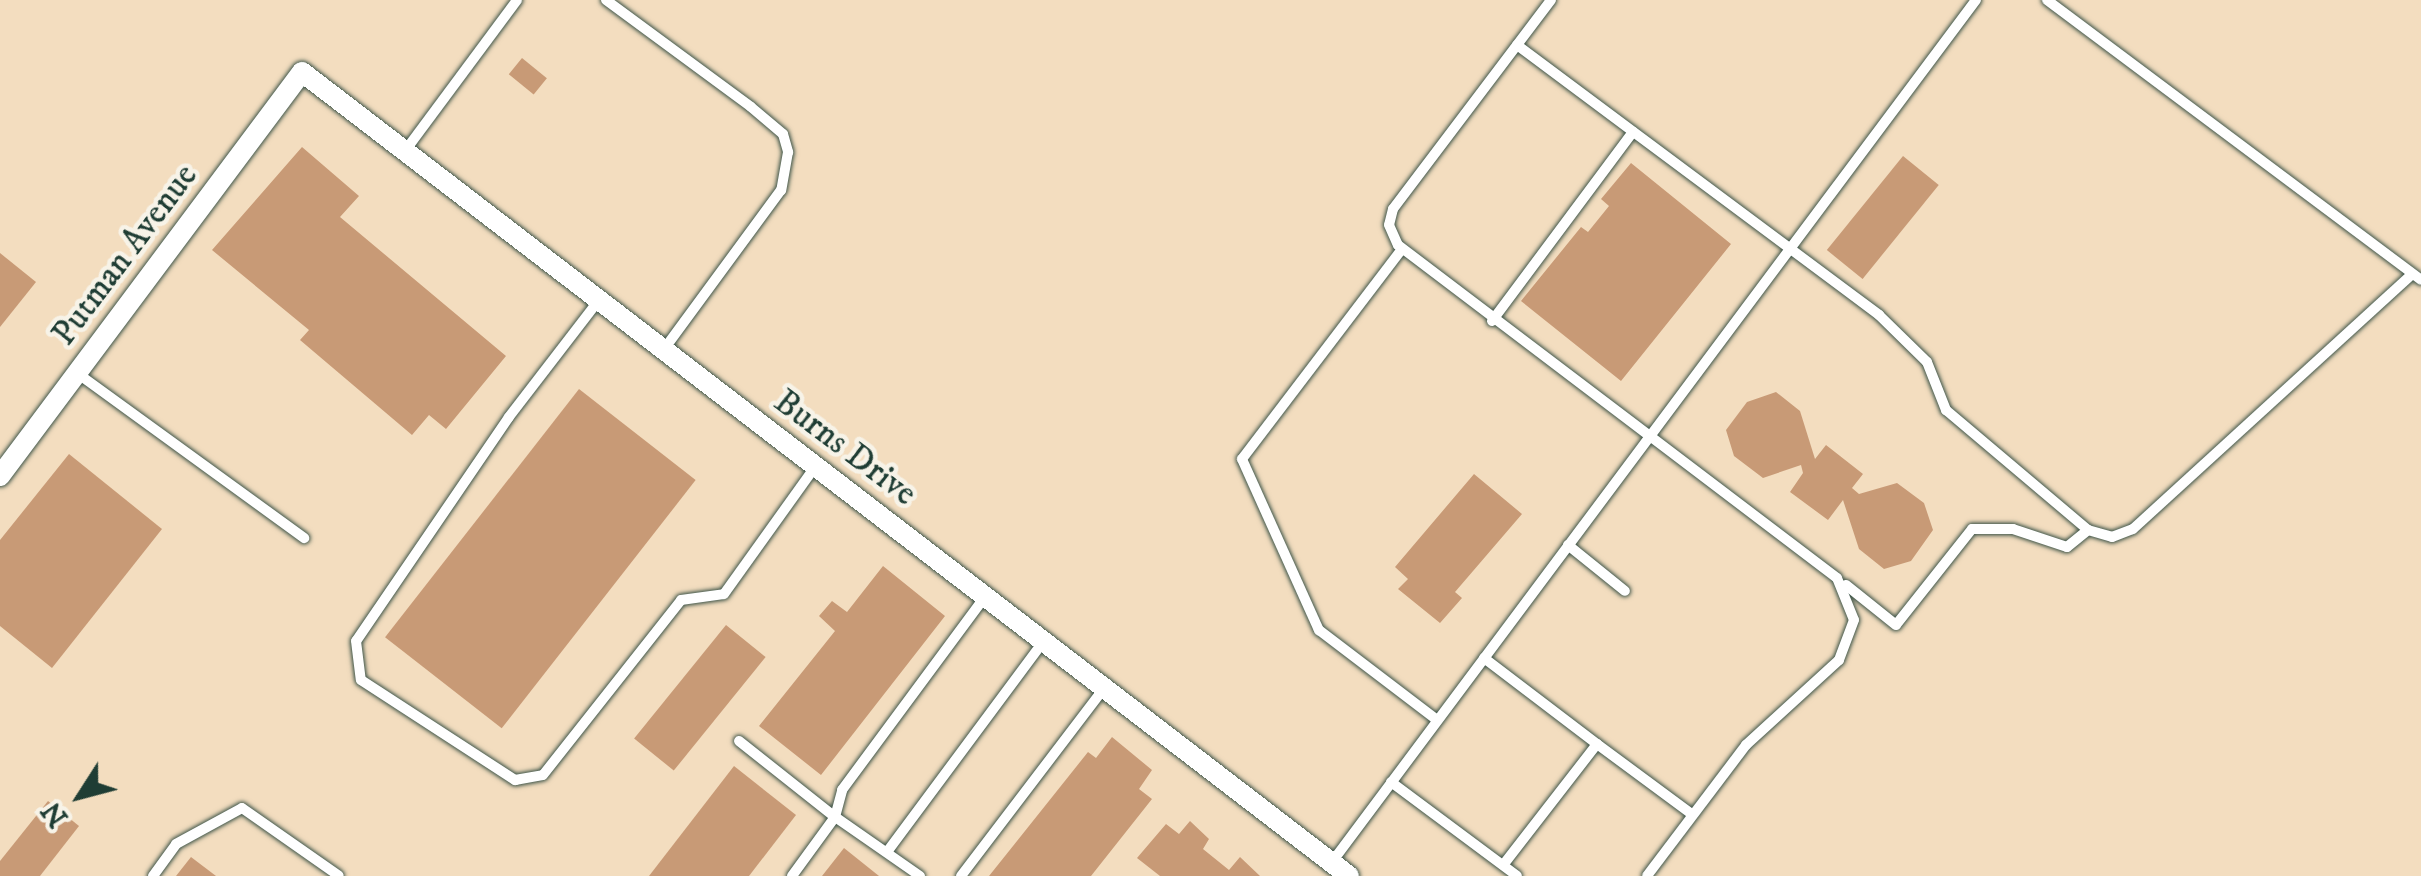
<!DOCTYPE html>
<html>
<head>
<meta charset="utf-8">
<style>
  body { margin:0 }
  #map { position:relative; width:2421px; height:876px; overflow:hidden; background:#f3ddbf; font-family:"IM FELL DW Pica",serif }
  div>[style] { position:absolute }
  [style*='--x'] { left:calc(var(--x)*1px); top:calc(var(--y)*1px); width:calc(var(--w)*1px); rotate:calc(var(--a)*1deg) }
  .building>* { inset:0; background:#c89a76; transform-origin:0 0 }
  .roads { filter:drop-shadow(0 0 2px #3f5549) drop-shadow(0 0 2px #3f5549) }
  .service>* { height:10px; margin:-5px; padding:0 5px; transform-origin:5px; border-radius:5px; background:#fff }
  .minor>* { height:20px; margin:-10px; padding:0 10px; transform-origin:10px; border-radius:10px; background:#fff }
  span { translate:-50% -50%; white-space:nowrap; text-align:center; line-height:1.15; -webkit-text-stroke:9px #f7f3e8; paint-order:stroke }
  .street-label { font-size:35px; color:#1f3d34 }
  .north { position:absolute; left:30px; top:746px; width:100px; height:100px; -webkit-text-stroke:8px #f7f3e8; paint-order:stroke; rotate:234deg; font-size:28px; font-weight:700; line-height:40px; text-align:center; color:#1f3d34 }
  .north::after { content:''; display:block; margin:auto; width:35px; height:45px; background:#1f3d34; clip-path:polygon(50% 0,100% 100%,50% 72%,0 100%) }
</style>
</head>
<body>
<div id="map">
  <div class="building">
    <div style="left:522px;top:58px;width:32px;height:21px;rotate:39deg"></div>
    <div style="clip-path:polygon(302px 147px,359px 196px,340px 217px,506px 356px,446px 429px,429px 415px,412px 435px,300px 340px,309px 330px,212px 250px)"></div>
    <div style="left:1903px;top:156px;width:46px;height:121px;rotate:39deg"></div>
    <div style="clip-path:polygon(1631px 163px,1731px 244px,1621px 381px,1521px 301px,1581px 227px,1588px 232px,1609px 206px,1601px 199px)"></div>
    <div style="clip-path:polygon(0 253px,36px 282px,0 327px)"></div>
    <div style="left:579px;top:389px;width:148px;height:315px;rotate:38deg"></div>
    <div style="clip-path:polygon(1776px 392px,1800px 411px,1815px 459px,1826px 445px,1863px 474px,1852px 488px,1859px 494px,1897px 483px,1924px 503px,1933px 530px,1911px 561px,1884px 569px,1859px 549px,1843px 500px,1828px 520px,1790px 492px,1803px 473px,1801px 465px,1763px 478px,1734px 456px,1726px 430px,1747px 402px)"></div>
    <div style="clip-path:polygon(69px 454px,162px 529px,52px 668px,0 626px,0 540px)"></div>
    <div style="clip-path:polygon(1474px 474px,1522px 514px,1455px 592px,1462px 598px,1440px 623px,1398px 589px,1408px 579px,1395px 567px)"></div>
    <div style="clip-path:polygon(883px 566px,945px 616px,821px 775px,759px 726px,835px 631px,819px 616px,832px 601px,847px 612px)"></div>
    <div style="left:726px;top:625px;width:51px;height:146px;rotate:39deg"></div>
    <div style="clip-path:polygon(1112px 737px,1152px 770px,1139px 789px,1152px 799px,1091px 876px,989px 876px,1088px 752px,1096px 758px)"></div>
    <div style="clip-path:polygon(734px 766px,796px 815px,749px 876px,649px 876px)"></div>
    <div style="clip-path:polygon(48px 801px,79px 826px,40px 876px,0 876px,0 861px)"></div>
    <div style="clip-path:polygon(1190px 821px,1209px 839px,1203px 849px,1229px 870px,1240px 857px,1260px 876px,1160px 876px,1137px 858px,1166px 824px,1179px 834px)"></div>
    <div style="clip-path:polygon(844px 848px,879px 876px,822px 876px)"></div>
    <div style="clip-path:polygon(191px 857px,216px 876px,176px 876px)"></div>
  </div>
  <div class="roads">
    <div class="service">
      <div style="--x:606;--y:0;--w:180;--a:36.4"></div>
      <div style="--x:751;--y:107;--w:42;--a:40.2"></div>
      <div style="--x:783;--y:134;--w:19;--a:74"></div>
      <div style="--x:788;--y:152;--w:39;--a:100"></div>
      <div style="--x:781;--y:190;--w:197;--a:126.3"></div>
      <div style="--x:1551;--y:0;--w:262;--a:127.1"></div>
      <div style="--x:1393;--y:209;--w:16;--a:104"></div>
      <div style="--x:1389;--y:225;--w:22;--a:66"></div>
      <div style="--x:1398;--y:245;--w:551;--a:37.18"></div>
      <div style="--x:1837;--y:578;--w:45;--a:68"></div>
      <div style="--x:1854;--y:620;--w:43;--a:110.6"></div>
      <div style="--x:1839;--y:660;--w:126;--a:137.6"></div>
      <div style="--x:1746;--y:745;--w:164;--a:127.1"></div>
      <div style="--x:2047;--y:0;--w:467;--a:36.8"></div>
      <div style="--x:1517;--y:45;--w:452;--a:36.7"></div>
      <div style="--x:1879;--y:315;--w:67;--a:44.4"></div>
      <div style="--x:1927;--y:362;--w:52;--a:68.4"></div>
      <div style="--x:1946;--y:410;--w:186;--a:40.2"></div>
      <div style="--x:2088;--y:530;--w:27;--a:141"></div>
      <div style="--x:2067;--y:547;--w:57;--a:-161.6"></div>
      <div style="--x:2013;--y:529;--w:41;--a:180"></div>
      <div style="--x:1972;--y:529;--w:122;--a:128.4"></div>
      <div style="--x:1896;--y:625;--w:64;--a:-141.3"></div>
      <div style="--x:405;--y:151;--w:188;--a:-53.4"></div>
      <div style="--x:1402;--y:249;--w:264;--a:127.3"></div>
      <div style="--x:1242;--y:459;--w:188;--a:65.8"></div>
      <div style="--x:1319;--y:630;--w:148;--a:37.3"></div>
      <div style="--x:599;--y:300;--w:148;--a:127.6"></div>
      <div style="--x:509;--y:417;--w:271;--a:124.3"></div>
      <div style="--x:356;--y:641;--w:39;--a:83"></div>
      <div style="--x:361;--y:680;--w:184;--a:33"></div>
      <div style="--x:515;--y:780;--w:28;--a:-10"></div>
      <div style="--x:543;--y:775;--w:223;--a:-51.7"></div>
      <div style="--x:681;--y:600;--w:43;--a:-7.9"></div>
      <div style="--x:724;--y:594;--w:156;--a:-54.4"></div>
      <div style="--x:1492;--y:321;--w:236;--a:-53.3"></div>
      <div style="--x:77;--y:373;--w:281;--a:36"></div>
      <div style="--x:2088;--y:530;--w:25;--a:16"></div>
      <div style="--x:2112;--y:537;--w:22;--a:-21"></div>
      <div style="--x:2133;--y:529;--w:378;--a:-42.4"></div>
      <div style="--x:1568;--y:545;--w:73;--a:38.9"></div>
      <div style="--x:1484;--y:658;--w:142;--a:37.3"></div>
      <div style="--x:1597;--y:744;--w:153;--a:127.8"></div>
      <div style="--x:739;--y:741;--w:122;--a:38.4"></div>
      <div style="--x:835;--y:817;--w:73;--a:126.1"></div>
      <div style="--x:1597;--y:744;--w:119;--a:36.5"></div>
      <div style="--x:1391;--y:782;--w:157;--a:36.7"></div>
      <div style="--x:887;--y:852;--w:262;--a:-53.4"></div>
      <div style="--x:1332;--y:862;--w:1076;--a:-53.24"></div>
      <div style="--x:153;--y:876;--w:39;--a:-54"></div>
      <div style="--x:176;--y:844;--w:75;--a:-28.6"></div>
      <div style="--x:242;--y:808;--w:118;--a:35"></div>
      <div style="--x:920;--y:876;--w:103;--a:-145.2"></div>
      <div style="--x:835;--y:817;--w:28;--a:-75"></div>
      <div style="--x:842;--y:790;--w:240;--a:-53.5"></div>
      <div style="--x:961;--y:876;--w:236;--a:-52.7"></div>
    </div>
    <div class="minor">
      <div style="--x:0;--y:476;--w:504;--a:-53.22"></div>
      <div style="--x:302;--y:72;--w:1320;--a:37.52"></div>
    </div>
  </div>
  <div class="street-label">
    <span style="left:125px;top:255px;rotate:-53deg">Putman Avenue</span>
    <span style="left:845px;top:448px;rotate:37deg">Burns Drive</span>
  </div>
  <div class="north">N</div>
</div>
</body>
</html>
